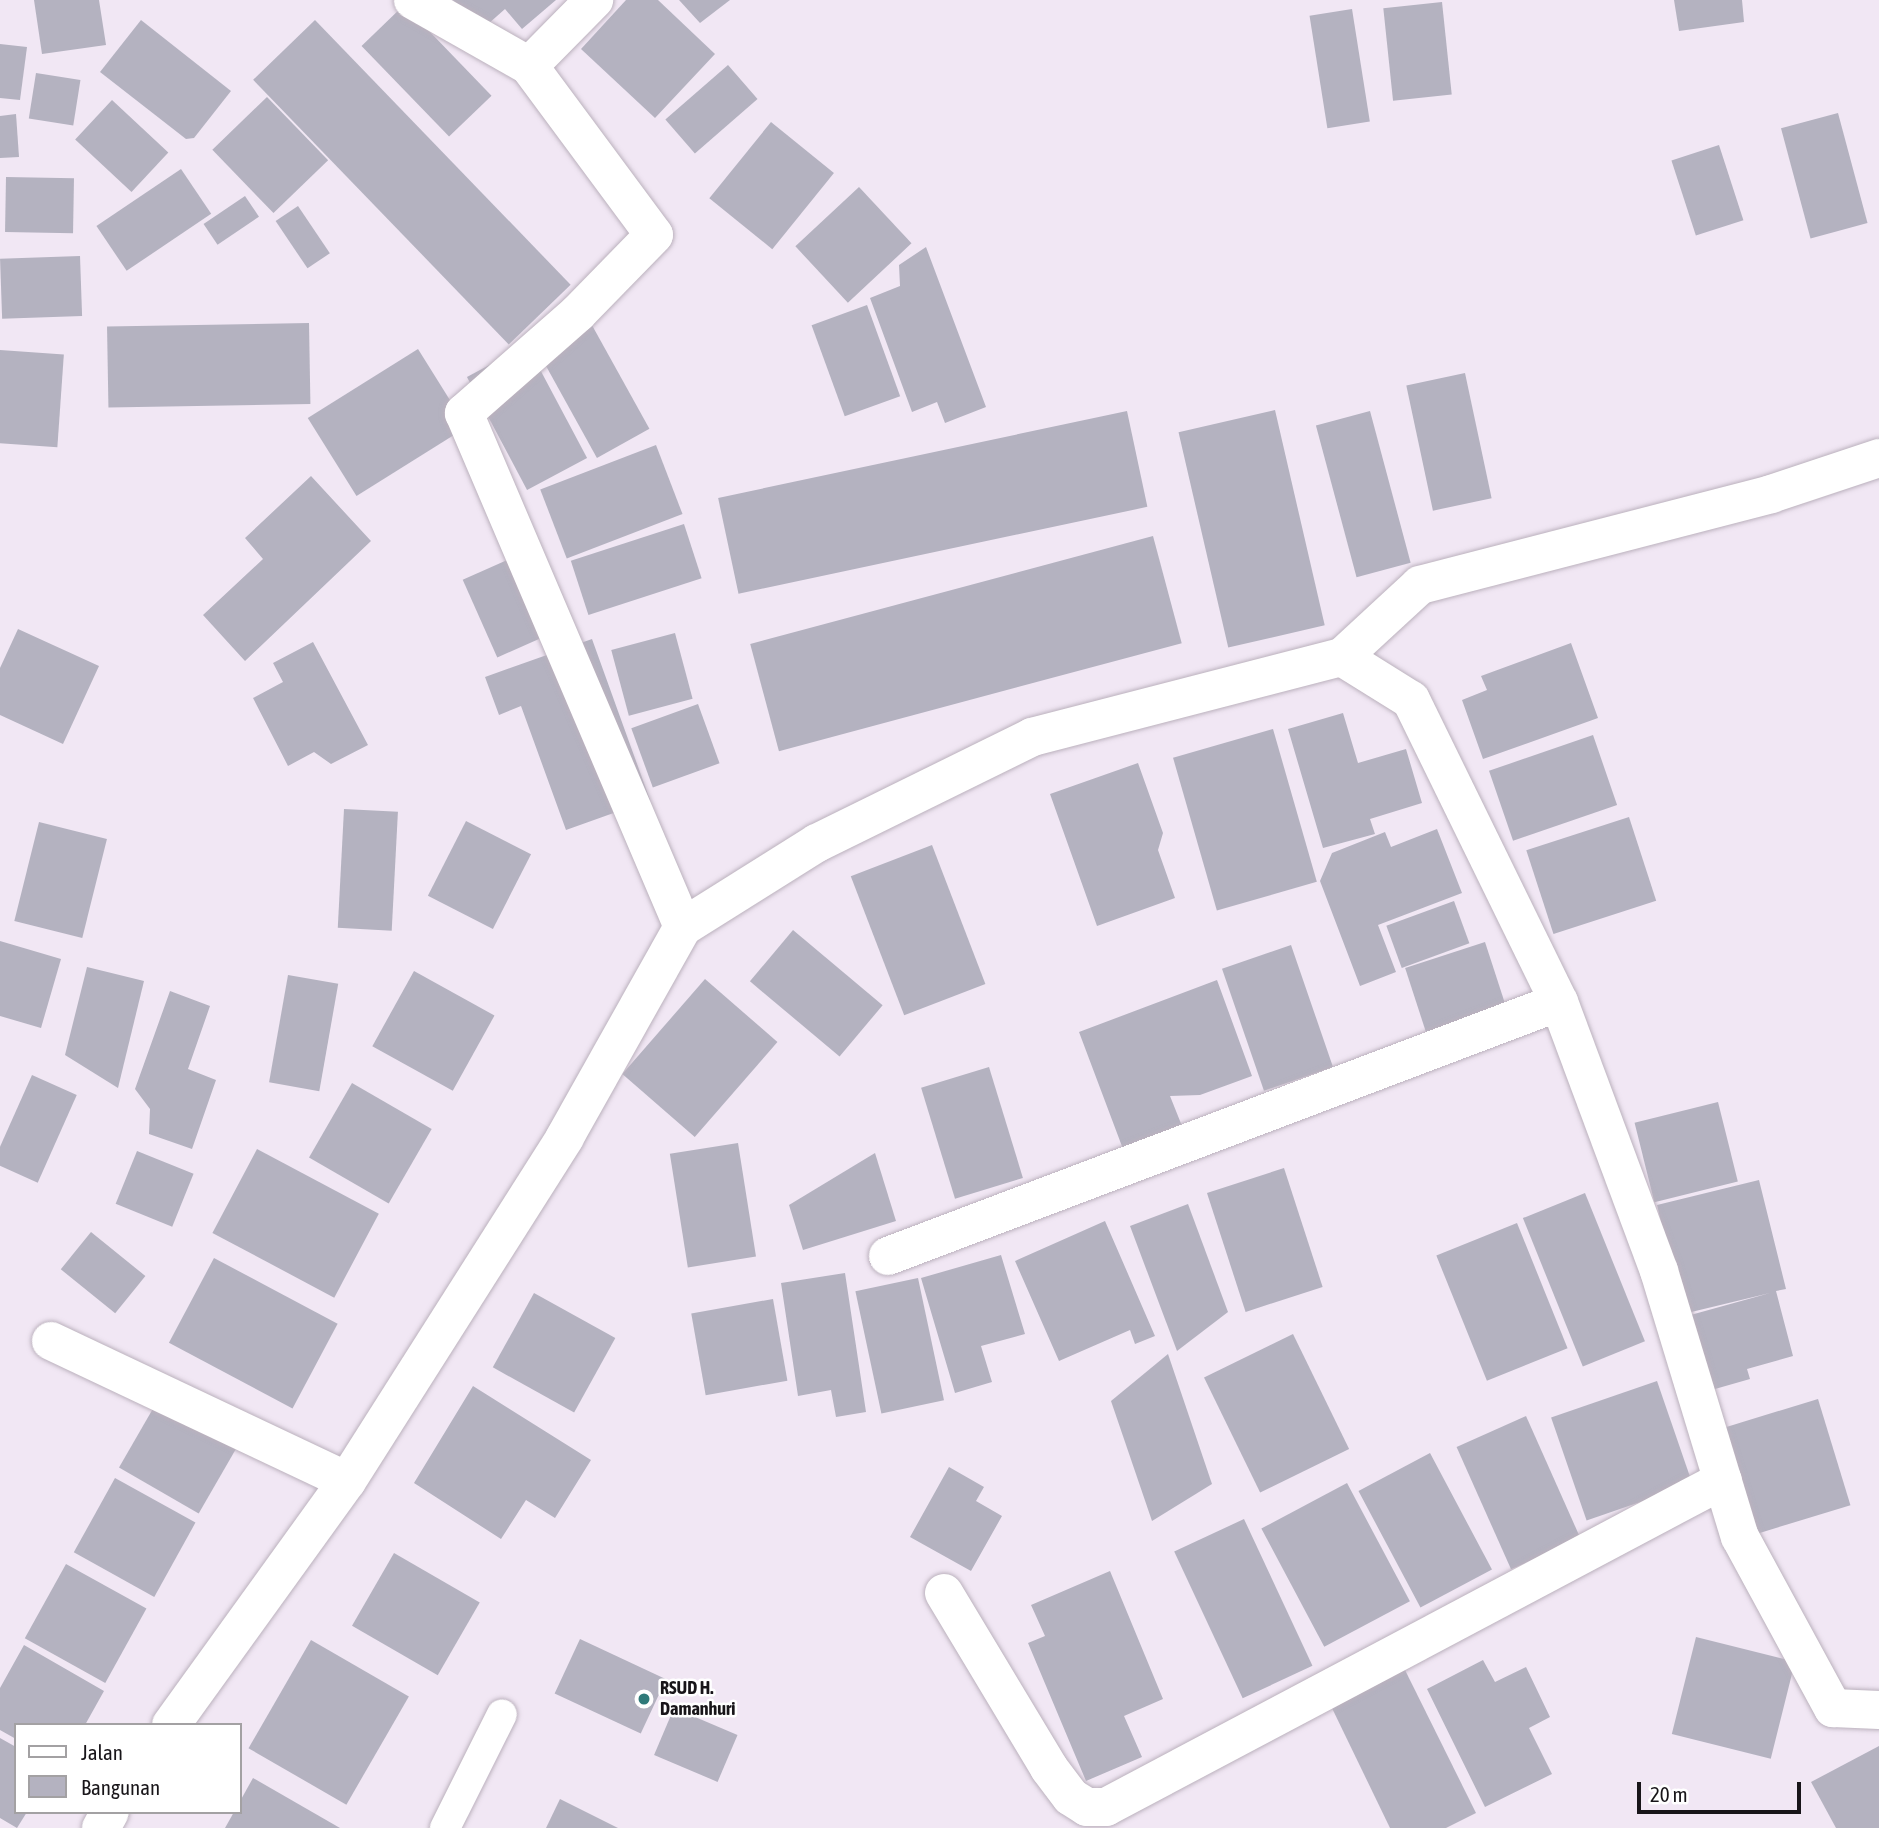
<!DOCTYPE html>
<html>
<head>
<meta charset="utf-8">
<style>
  body { margin:0 }
  #map { position:relative; width:1879px; height:1828px; overflow:hidden; background:#f1e7f4; font-family:"Asap Condensed",sans-serif }
  div>[style] { position:absolute }
  [style*='--x'] { left:calc(var(--x)*1px); top:calc(var(--y)*1px); width:calc(var(--w)*1px); rotate:calc(var(--a)*1deg) }
  .building>* { inset:0; background:#b4b2c0; transform-origin:0 0 }
  .roads { filter:drop-shadow(0 0 2px #bbb1bd) drop-shadow(0 0 2px #bbb1bd) }
  .service>* { height:30px; margin:-15px; padding:0 15px; transform-origin:15px; border-radius:15px; background:#fff }
  .minor>* { height:38px; margin:-19px; padding:0 19px; transform-origin:19px; border-radius:19px; background:#fff }
  .dots>* { width:19px; height:19px; translate:-50% -50%; box-sizing:border-box; border:4px solid #fff; border-radius:50% }
  span { translate:-50% -50%; white-space:nowrap; text-align:center; line-height:1.15; -webkit-text-stroke:5px #fff; paint-order:stroke }
  .poi-label { font-size:18px; color:#181519; font-weight:700 }
  .left { translate:0 -50%; text-align:left }
  .legend { position:absolute; left:14px; top:1723px; width:228px; height:91px; box-sizing:border-box; background:#fff; border:2px solid #a3a1a3; margin:0; padding:9px 12px; list-style:none; font-size:21px; color:#181519 }
  .legend li { display:flex; align-items:center; gap:14px; height:35px }
  .legend b { width:35px; border:2px solid #a3a1a3 }
  .scale { position:absolute; left:1637px; top:1782px; width:164px; height:32px; box-sizing:border-box; border:4px solid #181519; border-top:0; padding-left:9px; font-size:21px; line-height:24px; white-space:nowrap; color:#181519; -webkit-text-stroke:5px #fff; paint-order:stroke }
</style>
</head>
<body>
<div id="map">
  <div class="building">
    <div style="clip-path:polygon(34px 0,99px 0,106px 45px,42px 54px)"></div>
    <div style="clip-path:polygon(453px 0,556px 0,522px 29px,505px 9px,479px 32px)"></div>
    <div style="clip-path:polygon(626px 0,658px 0,715px 54px,655px 118px,581px 49px)"></div>
    <div style="clip-path:polygon(679px 0,730px 0,700px 23px)"></div>
    <div style="clip-path:polygon(1674px 0,1742px 0,1744px 22px,1679px 31px)"></div>
    <div style="left:1442px;top:2px;width:93px;height:59px;rotate:84deg"></div>
    <div style="left:404px;top:5px;width:126px;height:59px;rotate:46deg"></div>
    <div style="left:1352px;top:9px;width:114px;height:43px;rotate:81deg"></div>
    <div style="clip-path:polygon(141px 20px,231px 91px,194px 138px,186px 139px,100px 72px)"></div>
    <div style="left:315px;top:20px;width:368px;height:86px;rotate:46deg"></div>
    <div style="clip-path:polygon(0 44px,27px 47px,20px 100px,0 98px)"></div>
    <div style="left:728px;top:65px;width:45px;height:83px;rotate:49deg"></div>
    <div style="left:36px;top:73px;width:45px;height:46px;rotate:9deg"></div>
    <div style="left:267px;top:97px;width:88px;height:76px;rotate:46deg"></div>
    <div style="left:112px;top:100px;width:77px;height:54px;rotate:43deg"></div>
    <div style="left:1838px;top:113px;width:114px;height:59px;rotate:75deg"></div>
    <div style="clip-path:polygon(16px 114px,19px 157px,0 158px,0 116px)"></div>
    <div style="left:771px;top:122px;width:81px;height:98px;rotate:39deg"></div>
    <div style="left:1719px;top:145px;width:79px;height:50px;rotate:72deg"></div>
    <div style="left:181px;top:169px;width:54px;height:102px;rotate:56deg"></div>
    <div style="left:6px;top:177px;width:68px;height:55px;rotate:1deg"></div>
    <div style="left:859px;top:187px;width:77px;height:87px;rotate:47deg"></div>
    <div style="left:245px;top:196px;width:25px;height:50px;rotate:56deg"></div>
    <div style="left:298px;top:206px;width:57px;height:27px;rotate:56deg"></div>
    <div style="clip-path:polygon(926px 247px,986px 407px,945px 423px,937px 402px,912px 412px,870px 298px,900px 286px,899px 265px)"></div>
    <div style="left:80px;top:256px;width:60px;height:80px;rotate:88deg"></div>
    <div style="left:867px;top:305px;width:97px;height:59px;rotate:70deg"></div>
    <div style="left:583px;top:309px;width:137px;height:60px;rotate:61deg"></div>
    <div style="left:309px;top:323px;width:81px;height:202px;rotate:89deg"></div>
    <div style="left:527px;top:345px;width:128px;height:68px;rotate:62deg"></div>
    <div style="left:418px;top:349px;width:92px;height:130px;rotate:58deg"></div>
    <div style="left:0;top:350px;width:64px;height:93px;rotate:4deg"></div>
    <div style="left:1465px;top:373px;width:128px;height:60px;rotate:78deg"></div>
    <div style="left:1275px;top:410px;width:221px;height:99px;rotate:77deg"></div>
    <div style="left:1127px;top:411px;width:98px;height:418px;rotate:78deg"></div>
    <div style="left:1370px;top:411px;width:157px;height:56px;rotate:75deg"></div>
    <div style="left:656px;top:445px;width:74px;height:124px;rotate:69deg"></div>
    <div style="clip-path:polygon(311px 476px,371px 541px,245px 661px,203px 615px,263px 559px,245px 538px)"></div>
    <div style="left:684px;top:524px;width:57px;height:119px;rotate:72deg"></div>
    <div style="left:1153px;top:536px;width:111px;height:417px;rotate:75deg"></div>
    <div style="left:523px;top:553px;width:85px;height:66px;rotate:66deg"></div>
    <div style="clip-path:polygon(18px 629px,99px 666px,63px 744px,0 715px,0 668px)"></div>
    <div style="left:675px;top:633px;width:68px;height:66px;rotate:75deg"></div>
    <div style="clip-path:polygon(592px 639px,650px 800px,566px 830px,521px 706px,499px 715px,485px 677px)"></div>
    <div style="clip-path:polygon(313px 642px,368px 745px,331px 764px,314px 752px,288px 766px,253px 698px,283px 682px,273px 663px)"></div>
    <div style="clip-path:polygon(1571px 643px,1598px 718px,1483px 759px,1462px 700px,1487px 690px,1481px 676px)"></div>
    <div style="left:698px;top:704px;width:63px;height:71px;rotate:70deg"></div>
    <div style="clip-path:polygon(1343px 713px,1358px 763px,1406px 749px,1422px 803px,1370px 819px,1375px 834px,1323px 848px,1288px 729px)"></div>
    <div style="left:1273px;top:729px;width:159px;height:104px;rotate:74deg"></div>
    <div style="left:1593px;top:735px;width:74px;height:110px;rotate:71deg"></div>
    <div style="clip-path:polygon(1138px 763px,1163px 833px,1158px 850px,1175px 898px,1097px 926px,1050px 794px)"></div>
    <div style="left:344px;top:809px;width:54px;height:119px;rotate:3deg"></div>
    <div style="left:1629px;top:817px;width:88px;height:108px;rotate:72deg"></div>
    <div style="left:466px;top:821px;width:73px;height:84px;rotate:27deg"></div>
    <div style="left:39px;top:822px;width:70px;height:102px;rotate:14deg"></div>
    <div style="clip-path:polygon(1437px 829px,1462px 893px,1378px 925px,1396px 972px,1360px 986px,1320px 881px,1332px 853px,1385px 832px,1391px 847px)"></div>
    <div style="left:932px;top:845px;width:149px;height:87px;rotate:69deg"></div>
    <div style="left:1454px;top:901px;width:45px;height:72px;rotate:70deg"></div>
    <div style="left:793px;top:930px;width:117px;height:67px;rotate:40deg"></div>
    <div style="clip-path:polygon(0 941px,61px 959px,41px 1028px,0 1016px)"></div>
    <div style="left:1485px;top:942px;width:71px;height:84px;rotate:72deg"></div>
    <div style="left:1291px;top:945px;width:129px;height:73px;rotate:71deg"></div>
    <div style="clip-path:polygon(87px 967px,144px 981px,118px 1088px,65px 1055px)"></div>
    <div style="left:414px;top:971px;width:92px;height:86px;rotate:29deg"></div>
    <div style="left:288px;top:975px;width:51px;height:109px;rotate:10deg"></div>
    <div style="left:705px;top:979px;width:96px;height:126px;rotate:41deg"></div>
    <div style="clip-path:polygon(1217px 980px,1252px 1076px,1200px 1095px,1170px 1096px,1182px 1126px,1123px 1149px,1079px 1032px)"></div>
    <div style="clip-path:polygon(170px 991px,210px 1006px,188px 1069px,216px 1080px,192px 1149px,149px 1134px,150px 1109px,135px 1089px)"></div>
    <div style="left:989px;top:1067px;width:116px;height:71px;rotate:73deg"></div>
    <div style="left:32px;top:1075px;width:49px;height:96px;rotate:24deg"></div>
    <div style="left:352px;top:1083px;width:92px;height:86px;rotate:30deg"></div>
    <div style="left:1718px;top:1102px;width:82px;height:86px;rotate:76deg"></div>
    <div style="left:738px;top:1143px;width:115px;height:69px;rotate:81deg"></div>
    <div style="left:257px;top:1149px;width:138px;height:95px;rotate:28deg"></div>
    <div style="left:137px;top:1151px;width:61px;height:57px;rotate:22deg"></div>
    <div style="clip-path:polygon(875px 1153px,896px 1221px,803px 1250px,789px 1205px)"></div>
    <div style="left:1284px;top:1168px;width:125px;height:81px;rotate:72deg"></div>
    <div style="clip-path:polygon(1759px 1180px,1786px 1289px,1776px 1291px,1793px 1356px,1747px 1369px,1750px 1379px,1708px 1391px,1687px 1316px,1770px 1293px,1683px 1314px,1657px 1205px)"></div>
    <div style="left:1585px;top:1193px;width:160px;height:67px;rotate:68deg"></div>
    <div style="clip-path:polygon(1188px 1204px,1228px 1312px,1177px 1351px,1130px 1226px)"></div>
    <div style="clip-path:polygon(1105px 1221px,1155px 1336px,1135px 1344px,1130px 1330px,1059px 1361px,1015px 1261px)"></div>
    <div style="left:1517px;top:1223px;width:135px;height:87px;rotate:68deg"></div>
    <div style="left:91px;top:1232px;width:70px;height:48px;rotate:39deg"></div>
    <div style="clip-path:polygon(1001px 1255px,1025px 1334px,981px 1346px,992px 1382px,955px 1393px,921px 1278px)"></div>
    <div style="left:214px;top:1258px;width:140px;height:96px;rotate:28deg"></div>
    <div style="clip-path:polygon(845px 1273px,866px 1412px,836px 1417px,831px 1390px,798px 1396px,781px 1283px)"></div>
    <div style="left:918px;top:1278px;width:125px;height:64px;rotate:78deg"></div>
    <div style="left:534px;top:1293px;width:93px;height:85px;rotate:29deg"></div>
    <div style="left:773px;top:1299px;width:83px;height:83px;rotate:80deg"></div>
    <div style="left:1293px;top:1334px;width:128px;height:99px;rotate:64deg"></div>
    <div style="clip-path:polygon(1168px 1354px,1212px 1484px,1152px 1521px,1111px 1401px)"></div>
    <div style="left:1657px;top:1381px;width:109px;height:112px;rotate:71deg"></div>
    <div style="clip-path:polygon(473px 1386px,591px 1460px,555px 1518px,526px 1500px,501px 1539px,414px 1483px)"></div>
    <div style="left:162px;top:1393px;width:92px;height:86px;rotate:30deg"></div>
    <div style="left:1818px;top:1399px;width:111px;height:100px;rotate:73deg"></div>
    <div style="left:1526px;top:1416px;width:134px;height:76px;rotate:66deg"></div>
    <div style="left:1430px;top:1453px;width:132px;height:81px;rotate:62deg"></div>
    <div style="clip-path:polygon(949px 1467px,984px 1487px,976px 1501px,1002px 1516px,971px 1571px,910px 1537px)"></div>
    <div style="left:115px;top:1478px;width:92px;height:85px;rotate:29deg"></div>
    <div style="left:1347px;top:1483px;width:134px;height:97px;rotate:62deg"></div>
    <div style="left:1244px;top:1519px;width:162px;height:77px;rotate:65deg"></div>
    <div style="left:394px;top:1553px;width:99px;height:84px;rotate:30deg"></div>
    <div style="left:66px;top:1564px;width:92px;height:85px;rotate:29deg"></div>
    <div style="clip-path:polygon(1110px 1571px,1163px 1699px,1124px 1716px,1142px 1757px,1086px 1781px,1028px 1643px,1045px 1636px,1031px 1605px)"></div>
    <div style="left:1696px;top:1637px;width:102px;height:100px;rotate:14deg"></div>
    <div style="left:580px;top:1639px;width:95px;height:60px;rotate:25deg"></div>
    <div style="left:311px;top:1640px;width:113px;height:125px;rotate:30deg"></div>
    <div style="clip-path:polygon(24px 1645px,104px 1691px,85px 1725px,16px 1725px,16px 1739px,0 1730px,0 1688px)"></div>
    <div style="clip-path:polygon(1483px 1660px,1495px 1682px,1526px 1667px,1550px 1717px,1529px 1728px,1552px 1774px,1485px 1807px,1427px 1689px)"></div>
    <div style="clip-path:polygon(1404px 1668px,1476px 1813px,1446px 1828px,1390px 1828px,1330px 1704px)"></div>
    <div style="left:674px;top:1708px;width:69px;height:51px;rotate:23deg"></div>
    <div style="clip-path:polygon(0 1738px,16px 1747px,16px 1812px,27px 1812px,17px 1828px,0 1818px)"></div>
    <div style="clip-path:polygon(1879px 1746px,1879px 1828px,1836px 1828px,1811px 1782px)"></div>
    <div style="clip-path:polygon(253px 1778px,340px 1828px,225px 1828px)"></div>
    <div style="clip-path:polygon(560px 1799px,618px 1828px,546px 1828px)"></div>
  </div>
  <div class="roads">
    <div class="service">
      <div style="--x:445;--y:1828;--w:127;--a:-63.4"></div>
    </div>
    <div class="minor">
      <div style="--x:413;--y:0;--w:133;--a:29.6"></div>
      <div style="--x:529;--y:66;--w:210;--a:53.5"></div>
      <div style="--x:654;--y:235;--w:109;--a:134.3"></div>
      <div style="--x:578;--y:313;--w:152;--a:138.7"></div>
      <div style="--x:464;--y:413;--w:559;--a:66.92"></div>
      <div style="--x:529;--y:66;--w:93;--a:-45.4"></div>
      <div style="--x:1342;--y:657;--w:106;--a:-42.7"></div>
      <div style="--x:1420;--y:585;--w:363;--a:-14.5"></div>
      <div style="--x:1771;--y:494;--w:114;--a:-18.4"></div>
      <div style="--x:888;--y:1256;--w:717;--a:-20.73"></div>
      <div style="--x:51;--y:1341;--w:327;--a:25.3"></div>
      <div style="--x:944;--y:1593;--w:204;--a:59"></div>
      <div style="--x:1049;--y:1768;--w:36;--a:53"></div>
      <div style="--x:1071;--y:1797;--w:19;--a:32"></div>
      <div style="--x:1087;--y:1807;--w:19;--a:0"></div>
      <div style="--x:1106;--y:1807;--w:698;--a:-27.92"></div>
      <div style="--x:171;--y:1725;--w:301;--a:-54.2"></div>
      <div style="--x:347;--y:1481;--w:407;--a:-57.6"></div>
      <div style="--x:565;--y:1137;--w:241;--a:-60.7"></div>
      <div style="--x:683;--y:927;--w:158;--a:-32.1"></div>
      <div style="--x:817;--y:843;--w:240;--a:-26.2"></div>
      <div style="--x:1032;--y:737;--w:320;--a:-14.5"></div>
      <div style="--x:1342;--y:657;--w:81;--a:31.9"></div>
      <div style="--x:1411;--y:700;--w:336;--a:63.9"></div>
      <div style="--x:1559;--y:1002;--w:287;--a:69.6"></div>
      <div style="--x:1659;--y:1271;--w:278;--a:73.1"></div>
      <div style="--x:1740;--y:1537;--w:195;--a:61.5"></div>
      <div style="--x:1833;--y:1708;--w:46;--a:2.5"></div>
      <div style="--x:101;--y:1828;--w:18;--a:-61"></div>
    </div>
  </div>
  <div class="dots">
    <div style="left:644px;top:1699px;background:#2f7979"></div>
  </div>
  <div class="poi-label">
    <span class="left" style="left:660px;top:1699px">RSUD H.<br>Damanhuri</span>
  </div>
  <ul class="legend">
  <li><b style="height:9px;background:#fff"></b>Jalan</li>
  <li><b style="height:19px;background:#b4b2c0"></b>Bangunan</li>
  </ul>
  <div class="scale">20 m</div>
</div>
</body>
</html>
